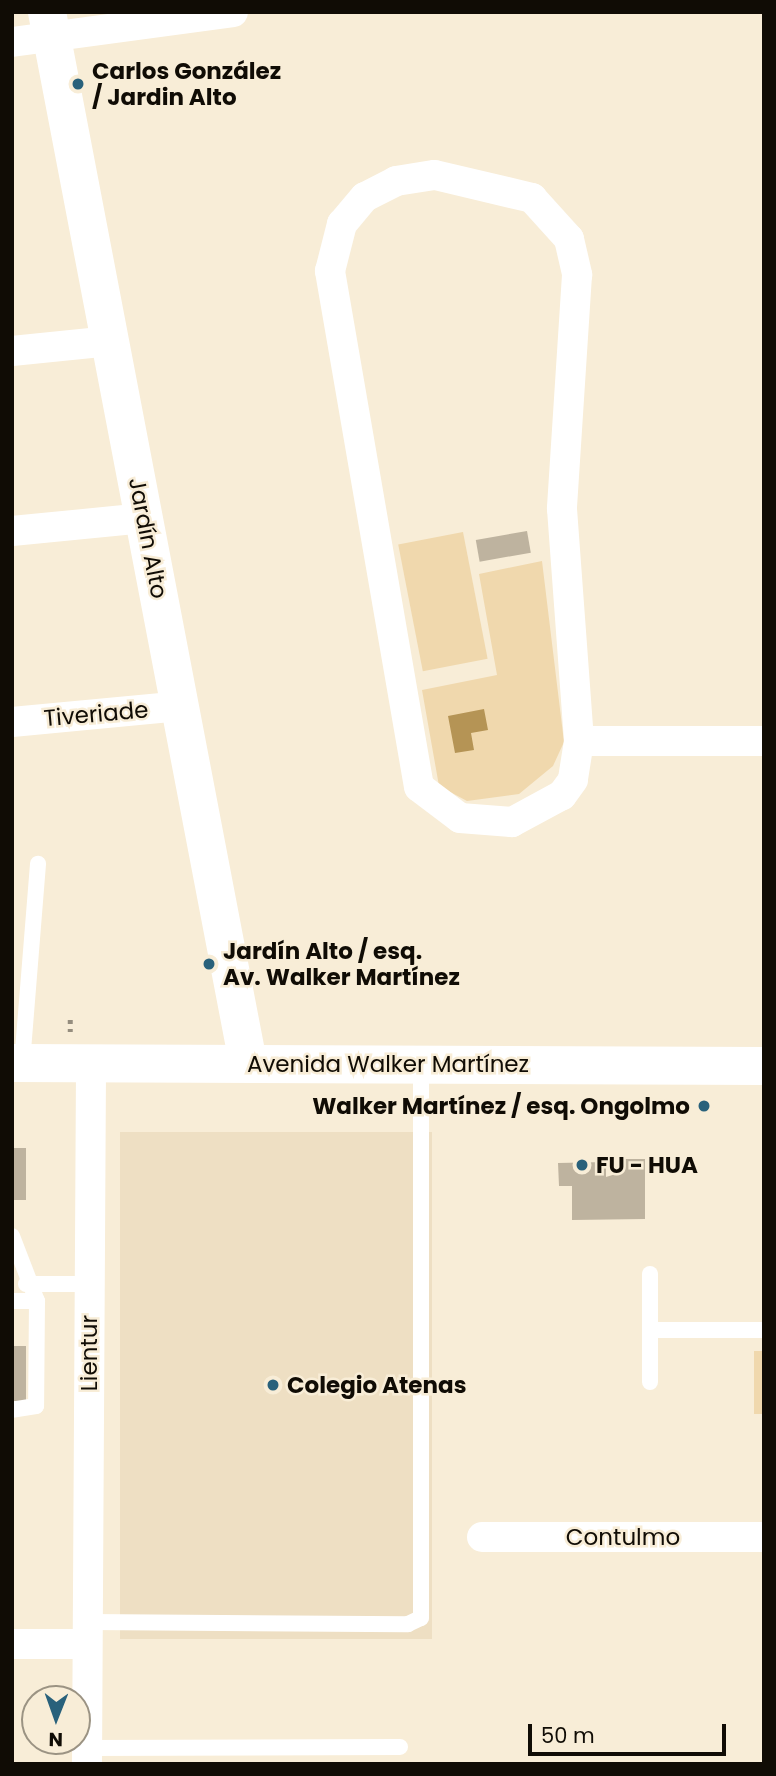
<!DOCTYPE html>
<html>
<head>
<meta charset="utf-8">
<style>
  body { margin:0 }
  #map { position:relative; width:776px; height:1776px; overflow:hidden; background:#f8edd7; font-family:Poppins,sans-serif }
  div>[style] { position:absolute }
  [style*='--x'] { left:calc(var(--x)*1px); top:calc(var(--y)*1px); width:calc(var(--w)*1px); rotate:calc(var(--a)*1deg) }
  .built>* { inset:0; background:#eedfc3; transform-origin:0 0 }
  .green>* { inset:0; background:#f0d8ad; transform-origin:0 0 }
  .water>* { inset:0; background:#b59455 }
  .building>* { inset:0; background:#beb39f; transform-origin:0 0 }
  .path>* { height:4.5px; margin-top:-2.25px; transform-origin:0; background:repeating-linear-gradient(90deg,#958d7e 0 3.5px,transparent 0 8.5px) }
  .lane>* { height:16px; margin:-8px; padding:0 8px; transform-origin:8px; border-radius:8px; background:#fff }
  .street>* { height:30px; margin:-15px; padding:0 15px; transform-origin:15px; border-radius:15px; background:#fff }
  .secondary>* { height:38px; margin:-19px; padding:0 19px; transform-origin:19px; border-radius:19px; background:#fff }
  .dots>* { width:19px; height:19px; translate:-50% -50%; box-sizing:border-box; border:4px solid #f8edd7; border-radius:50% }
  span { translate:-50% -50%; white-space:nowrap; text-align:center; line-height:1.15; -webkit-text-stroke:5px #f8edd7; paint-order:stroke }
  .poi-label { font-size:23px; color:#100c05; font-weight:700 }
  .left { translate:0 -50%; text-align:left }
  .right { translate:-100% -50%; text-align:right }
  .street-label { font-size:23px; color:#100c05 }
  .frame { position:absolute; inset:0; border:14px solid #100c05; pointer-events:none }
  .north { position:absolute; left:21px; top:1685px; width:70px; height:70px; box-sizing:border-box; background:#f8edd7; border:2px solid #9b9383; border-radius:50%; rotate:181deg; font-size:19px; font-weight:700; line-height:28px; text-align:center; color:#100c05 }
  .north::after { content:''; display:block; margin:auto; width:24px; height:32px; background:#29617b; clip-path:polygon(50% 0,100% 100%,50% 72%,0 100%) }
  .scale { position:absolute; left:528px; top:1724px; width:198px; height:32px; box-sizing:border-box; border:4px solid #100c05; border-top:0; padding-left:9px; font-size:21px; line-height:24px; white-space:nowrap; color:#100c05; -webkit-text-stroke:5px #f8edd7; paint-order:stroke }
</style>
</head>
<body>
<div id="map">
  <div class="built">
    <div style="left:120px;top:1132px;width:312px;height:507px"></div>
  </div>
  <div class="green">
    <div style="left:463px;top:532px;width:129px;height:66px;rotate:79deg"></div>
    <div style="clip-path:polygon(542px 561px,564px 742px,553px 766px,519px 794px,467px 801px,439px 786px,422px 690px,497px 675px,479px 574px)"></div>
    <div style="left:754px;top:1351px;width:10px;height:63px"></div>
  </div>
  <div class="water">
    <div style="clip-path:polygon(484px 709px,488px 730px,471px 733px,474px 750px,455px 753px,448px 716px)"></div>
  </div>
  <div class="building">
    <div style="left:527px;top:531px;width:22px;height:52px;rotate:80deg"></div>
    <div style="left:12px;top:1148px;width:14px;height:52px"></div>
    <div style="clip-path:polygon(619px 1159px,645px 1159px,645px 1219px,572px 1220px,572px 1186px,559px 1186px,558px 1163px,606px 1162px,606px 1177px,619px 1173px)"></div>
    <div style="left:12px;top:1346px;width:14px;height:55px"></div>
  </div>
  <div class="path">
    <div style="--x:70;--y:1032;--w:13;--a:-90"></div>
  </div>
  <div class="lane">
    <div style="--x:22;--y:1063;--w:200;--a:-85.4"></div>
    <div style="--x:12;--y:1236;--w:70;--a:69"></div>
    <div style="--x:37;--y:1301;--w:105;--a:90.5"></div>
    <div style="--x:36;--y:1406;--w:24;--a:171"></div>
    <div style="--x:650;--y:1274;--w:108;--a:90"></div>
    <div style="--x:26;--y:1284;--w:64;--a:0"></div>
    <div style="--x:12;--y:1301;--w:25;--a:0"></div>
    <div style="--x:650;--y:1330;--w:114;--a:0"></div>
    <div style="--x:87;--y:1622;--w:321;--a:0.4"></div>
    <div style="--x:408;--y:1624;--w:14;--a:-25"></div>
    <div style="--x:421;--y:1618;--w:553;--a:-90"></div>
    <div style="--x:87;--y:1748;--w:313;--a:-0.2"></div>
  </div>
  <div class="street">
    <div style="--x:12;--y:42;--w:223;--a:-7.7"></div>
    <div style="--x:435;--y:175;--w:100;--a:13.3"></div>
    <div style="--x:532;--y:198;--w:55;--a:47.9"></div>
    <div style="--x:569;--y:239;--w:37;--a:77"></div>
    <div style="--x:577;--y:275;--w:234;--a:93.7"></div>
    <div style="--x:562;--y:509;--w:233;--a:85.8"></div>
    <div style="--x:579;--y:741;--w:39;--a:99"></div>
    <div style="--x:573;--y:780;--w:19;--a:126"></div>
    <div style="--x:562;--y:795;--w:57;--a:151.6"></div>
    <div style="--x:512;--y:822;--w:52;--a:-175.6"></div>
    <div style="--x:460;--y:818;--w:51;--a:-142.9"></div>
    <div style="--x:419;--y:787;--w:524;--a:-99.79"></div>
    <div style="--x:330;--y:271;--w:49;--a:-75.7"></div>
    <div style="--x:342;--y:224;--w:35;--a:-50"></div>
    <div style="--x:365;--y:197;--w:35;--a:-27"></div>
    <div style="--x:396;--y:181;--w:39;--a:-9"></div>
    <div style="--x:12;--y:351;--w:99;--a:-5.8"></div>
    <div style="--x:12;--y:531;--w:133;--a:-5.6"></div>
    <div style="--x:12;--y:722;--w:169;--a:-5.4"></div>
    <div style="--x:579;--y:741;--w:185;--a:0"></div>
    <div style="--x:482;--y:1537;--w:282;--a:0"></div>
    <div style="--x:12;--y:1644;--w:75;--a:0"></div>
    <div style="--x:87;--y:1764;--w:701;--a:-89.67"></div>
  </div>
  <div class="secondary">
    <div style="--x:47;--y:12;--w:1070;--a:79.17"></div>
    <div style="--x:12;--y:1063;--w:752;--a:0.23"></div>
  </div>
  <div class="dots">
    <div style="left:78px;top:84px;background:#29617b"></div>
    <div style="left:209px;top:964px;background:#29617b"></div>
    <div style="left:704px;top:1106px;background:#29617b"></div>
    <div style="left:582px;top:1165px;background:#29617b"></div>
    <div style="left:273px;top:1385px;background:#29617b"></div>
  </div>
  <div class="poi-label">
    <span class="left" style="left:92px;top:84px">Carlos González<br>/ Jardin Alto</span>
    <span class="left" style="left:223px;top:964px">Jardín Alto / esq.<br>Av. Walker Martínez</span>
    <span class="right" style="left:690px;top:1106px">Walker Martínez / esq. Ongolmo</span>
    <span class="left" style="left:596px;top:1165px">FU - HUA</span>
    <span class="left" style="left:287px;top:1385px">Colegio Atenas</span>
  </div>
  <div class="street-label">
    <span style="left:148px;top:538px;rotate:79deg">Jardín Alto</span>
    <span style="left:96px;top:714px;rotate:-5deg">Tiveriade</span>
    <span style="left:388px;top:1064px">Avenida Walker Martínez</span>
    <span style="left:89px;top:1353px;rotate:-90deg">Lientur</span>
    <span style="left:623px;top:1537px">Contulmo</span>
  </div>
  <div class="frame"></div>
  <div class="north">N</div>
  <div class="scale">50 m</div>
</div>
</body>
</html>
